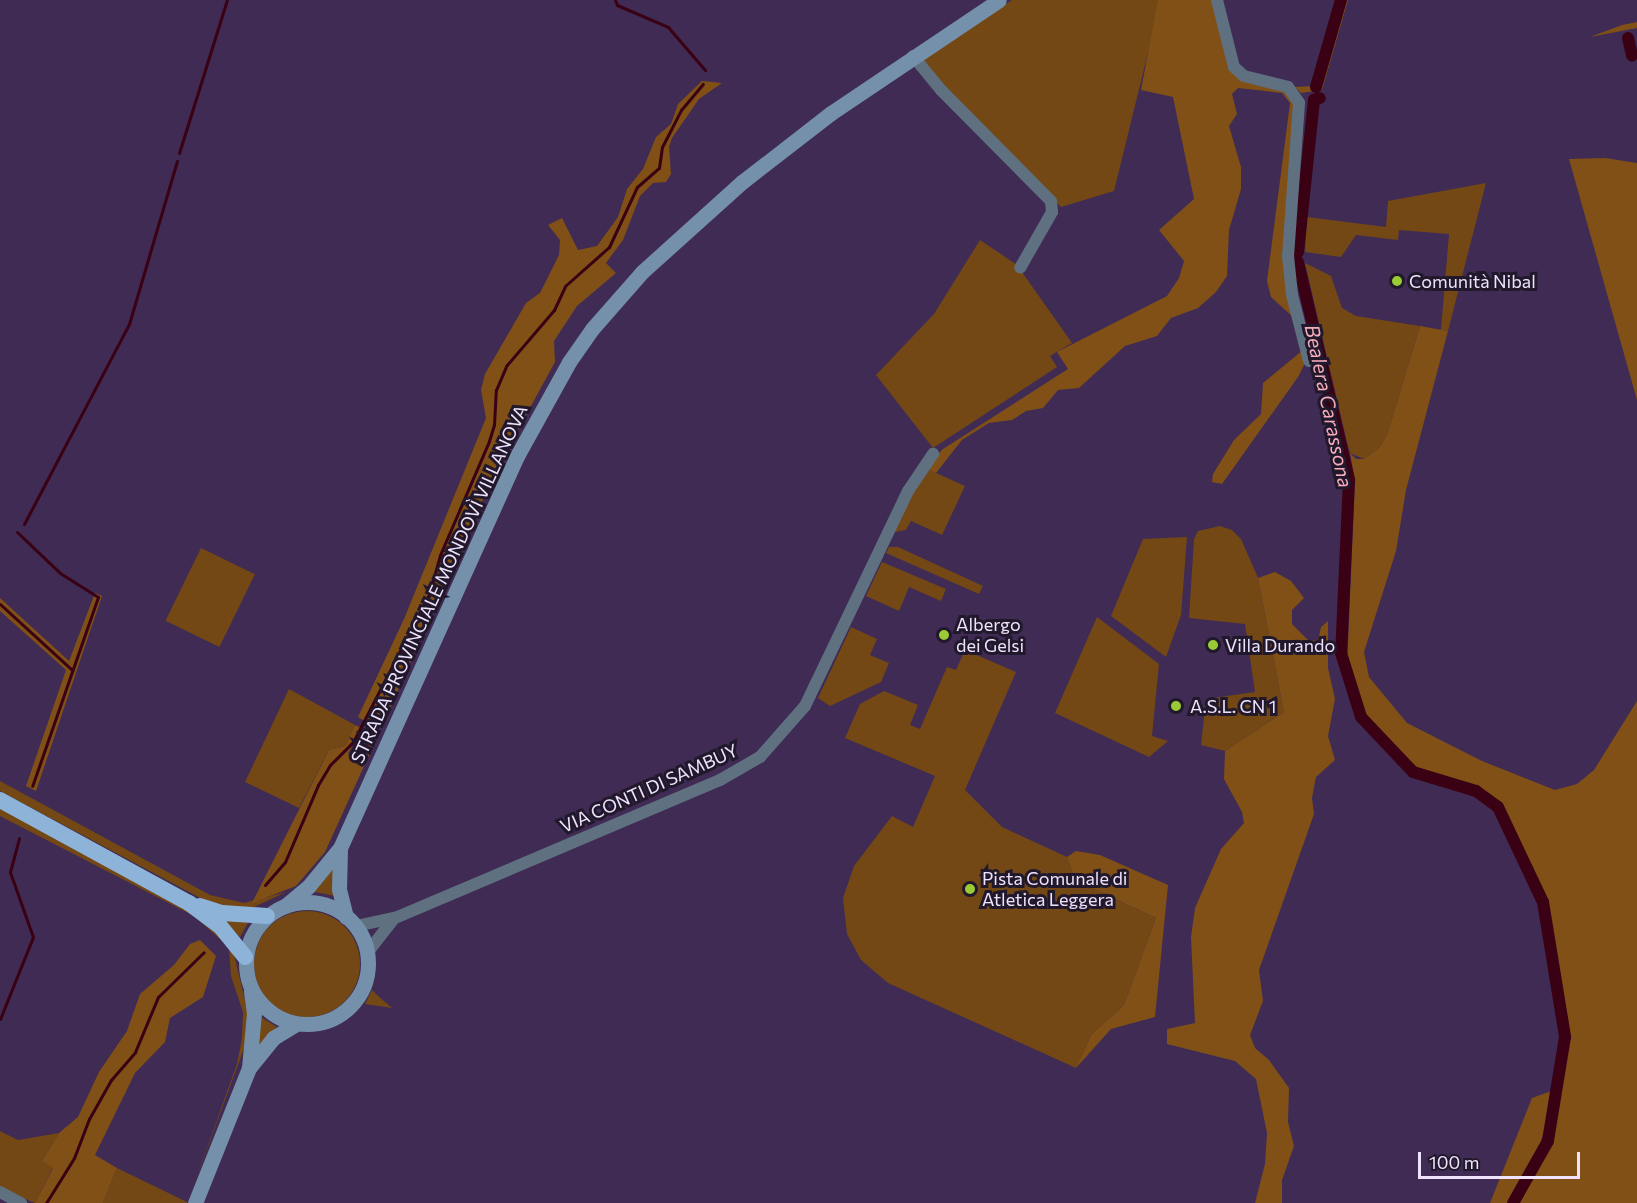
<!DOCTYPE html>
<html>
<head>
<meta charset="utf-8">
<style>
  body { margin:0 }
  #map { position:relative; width:1637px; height:1203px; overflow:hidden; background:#3f2b53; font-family:Commissioner,sans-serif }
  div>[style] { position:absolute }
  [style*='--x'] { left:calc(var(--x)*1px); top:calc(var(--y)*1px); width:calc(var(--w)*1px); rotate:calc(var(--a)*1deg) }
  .green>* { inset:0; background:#734815; transform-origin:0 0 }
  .round { border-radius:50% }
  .forest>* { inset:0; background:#805017 }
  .stream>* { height:3px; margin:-1.5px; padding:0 1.5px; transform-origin:1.5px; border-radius:1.5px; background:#3a0013 }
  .canal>* { height:12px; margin:-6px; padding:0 6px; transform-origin:6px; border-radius:6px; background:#3a0013 }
  .minor>* { height:12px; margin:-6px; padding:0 6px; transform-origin:6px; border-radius:6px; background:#5f7080 }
  .secondary>* { height:15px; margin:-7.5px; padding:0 7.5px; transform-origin:7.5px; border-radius:7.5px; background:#7590aa }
  .secondary>.ring { margin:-7.5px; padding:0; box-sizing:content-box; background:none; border:15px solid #7590aa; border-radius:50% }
  .trunk>* { height:16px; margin:-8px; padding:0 8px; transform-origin:8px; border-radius:8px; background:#8db4d8 }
  .dots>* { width:16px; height:16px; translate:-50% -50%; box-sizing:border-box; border:3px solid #21192b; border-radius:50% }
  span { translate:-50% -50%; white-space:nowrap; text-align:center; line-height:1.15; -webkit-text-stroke:6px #21192b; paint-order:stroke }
  .poi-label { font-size:18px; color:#eee2fc }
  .left { translate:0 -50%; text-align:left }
  .street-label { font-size:18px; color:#eee2fc }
  .water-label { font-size:20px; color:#f6acbb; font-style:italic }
  .scale { position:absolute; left:1418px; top:1152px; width:162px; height:27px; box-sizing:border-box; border:3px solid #eee2fc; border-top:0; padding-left:8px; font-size:18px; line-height:21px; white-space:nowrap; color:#eee2fc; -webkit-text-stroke:4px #21192b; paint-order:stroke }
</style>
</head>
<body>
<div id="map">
  <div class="green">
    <div style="clip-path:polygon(1012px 0,1158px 0,1160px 4px,1114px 191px,1061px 207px,975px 121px,922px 59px)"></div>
    <div style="clip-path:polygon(1486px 183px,1448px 331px,1441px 330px,1449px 234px,1399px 230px,1398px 240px,1356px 235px,1341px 257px,1305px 252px,1307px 217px,1386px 227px,1388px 201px)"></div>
    <div style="clip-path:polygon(980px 240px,1017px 265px,1072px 343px,1050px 356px,1057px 367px,933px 448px,876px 375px,934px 314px)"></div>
    <div style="clip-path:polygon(1305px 263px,1331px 276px,1342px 308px,1356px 316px,1420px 326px,1387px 435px,1379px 448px,1364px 459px,1350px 453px,1347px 442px)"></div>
    <div style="clip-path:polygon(925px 468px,965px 486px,942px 535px,911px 521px,906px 530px,894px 532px)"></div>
    <div style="clip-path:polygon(1220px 526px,1232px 530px,1241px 539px,1258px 578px,1284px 712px,1225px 751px,1201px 745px,1206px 699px,1255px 692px,1245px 624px,1189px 618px,1194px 539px,1198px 531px)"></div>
    <div style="clip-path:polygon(1187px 537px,1181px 615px,1166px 657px,1111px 616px,1143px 539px)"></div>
    <div style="clip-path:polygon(889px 547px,898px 547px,983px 586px,979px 594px,886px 553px)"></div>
    <div style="left:201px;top:548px;width:60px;height:81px;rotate:26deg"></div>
    <div style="clip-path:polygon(882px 562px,946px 589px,941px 601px,909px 587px,899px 611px,866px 596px)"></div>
    <div style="clip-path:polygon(1097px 617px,1159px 664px,1152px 736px,1168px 741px,1149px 757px,1055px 713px)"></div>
    <div style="clip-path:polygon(851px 627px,877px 639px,870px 655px,889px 663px,881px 682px,830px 706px,818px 698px)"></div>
    <div style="clip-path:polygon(965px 650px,1016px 672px,965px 790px,1002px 827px,1067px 857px,1075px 880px,1156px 918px,1124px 1005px,1091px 1035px,1076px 1068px,888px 983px,861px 960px,847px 934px,843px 898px,854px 866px,892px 816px,913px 827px,935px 776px,845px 738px,860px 704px,884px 691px,918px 705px,910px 725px,920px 729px,947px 667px,956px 670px)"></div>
    <div style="clip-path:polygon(289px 689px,355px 725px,345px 746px,329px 750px,299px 808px,245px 782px)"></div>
    <div style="clip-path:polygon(0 781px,210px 895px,244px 903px,286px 892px,252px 908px,236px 909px,204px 900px,0 791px)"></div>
    <div style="clip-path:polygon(0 808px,187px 908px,232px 946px,248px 1013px,246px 1043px,192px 1190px,237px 1064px,242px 1038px,243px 1012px,231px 976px,229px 947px,194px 916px,0 816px)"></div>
    <div style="clip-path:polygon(334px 863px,335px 896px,310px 891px)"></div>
    <div class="round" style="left:254px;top:911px;width:106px;height:106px"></div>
    <div style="clip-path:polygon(221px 918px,249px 921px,240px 937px)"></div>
    <div style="clip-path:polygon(372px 990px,378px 996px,392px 1008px,365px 1004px)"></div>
    <div style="clip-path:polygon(259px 1016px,277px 1027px,256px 1050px)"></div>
    <div style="clip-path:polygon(0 1131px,18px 1140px,59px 1133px,42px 1161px,53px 1167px,35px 1203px,0 1188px)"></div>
    <div style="clip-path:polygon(117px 1168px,187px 1202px,187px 1203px,103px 1203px)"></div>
  </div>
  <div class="forest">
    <div style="clip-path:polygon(1158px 0,1212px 0,1227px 62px,1287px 90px,1295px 102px,1289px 181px,1294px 318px,1271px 297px,1267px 281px,1290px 103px,1282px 93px,1238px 88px,1232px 94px,1237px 114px,1229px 126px,1241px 167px,1241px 189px,1229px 230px,1227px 276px,1216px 292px,1198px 308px,1171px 318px,1157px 336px,1125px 346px,1079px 388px,1058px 390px,1043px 408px,1026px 411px,1012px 420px,989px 423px,962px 440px,936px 473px,925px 468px,943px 449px,1068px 369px,1057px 352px,1167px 296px,1179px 278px,1184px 261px,1159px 230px,1194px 199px,1173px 97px,1141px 90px)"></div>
    <div style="clip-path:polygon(1336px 0,1348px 0,1322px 90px,1301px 93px,1295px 87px,1312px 86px)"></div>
    <div style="clip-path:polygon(1637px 22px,1637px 28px,1590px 37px,1622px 25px)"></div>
    <div style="clip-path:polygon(702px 81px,722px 83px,699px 99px,672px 138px,669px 147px,671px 174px,666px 182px,653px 183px,640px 196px,623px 240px,606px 263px,616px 273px,577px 306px,554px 341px,555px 362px,497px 468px,382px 726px,374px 727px,358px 717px,404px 619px,486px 418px,481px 390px,485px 374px,526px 303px,540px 293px,559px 255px,560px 240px,548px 225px,562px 218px,578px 250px,597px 246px,618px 217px,627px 189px,643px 169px,656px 137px,671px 124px,678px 104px)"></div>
    <div style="clip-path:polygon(1605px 158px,1637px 163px,1637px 400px,1569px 159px)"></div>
    <div style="clip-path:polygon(1420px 326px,1448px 331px,1406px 490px,1396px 551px,1364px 652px,1369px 677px,1407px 723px,1482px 761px,1555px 790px,1577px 784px,1594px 770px,1637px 701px,1637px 1203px,1517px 1203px,1551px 1147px,1569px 1042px,1545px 894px,1499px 802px,1483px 790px,1423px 772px,1403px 757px,1364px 715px,1347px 666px,1355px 481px,1350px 453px,1356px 459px,1364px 459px,1379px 448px,1387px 435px)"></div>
    <div style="clip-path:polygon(1303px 350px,1304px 365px,1298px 377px,1222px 484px,1212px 482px,1213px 474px,1234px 440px,1261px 414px,1263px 383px)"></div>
    <div style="clip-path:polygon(1275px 572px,1291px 581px,1304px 598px,1292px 610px,1292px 624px,1308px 640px,1318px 641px,1321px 627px,1328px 621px,1328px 668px,1335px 699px,1328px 736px,1335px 760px,1316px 777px,1312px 798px,1314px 814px,1259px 970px,1263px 1001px,1250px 1035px,1255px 1048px,1269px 1060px,1289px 1088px,1288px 1122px,1294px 1146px,1282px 1180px,1282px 1203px,1255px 1203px,1265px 1164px,1267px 1133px,1256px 1079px,1235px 1061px,1167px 1044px,1167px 1029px,1195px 1023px,1191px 937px,1195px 908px,1221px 849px,1244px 823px,1242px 812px,1224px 779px,1225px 751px,1284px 712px,1258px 578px)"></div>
    <div style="clip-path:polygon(95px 593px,102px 596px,36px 791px,26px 786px,66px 670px,0 611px,0 598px,69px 661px)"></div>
    <div style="clip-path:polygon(355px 725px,361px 728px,348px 754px,352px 760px,362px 759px,373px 735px,375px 742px,325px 852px,296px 886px,252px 903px,329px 750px,345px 746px)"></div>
    <div style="clip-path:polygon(1076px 851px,1100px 855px,1168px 885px,1155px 1017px,1111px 1029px,1076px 1068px,1091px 1035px,1124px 1005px,1156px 918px,1075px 880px,1067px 857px)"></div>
    <div style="clip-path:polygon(200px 940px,216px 956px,203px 997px,170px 1018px,165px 1042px,135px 1073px,95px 1155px,117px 1168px,103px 1203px,35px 1203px,53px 1168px,42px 1161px,59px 1133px,78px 1117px,99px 1072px,127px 1031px,140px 994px,174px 965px,190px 944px)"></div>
    <div style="clip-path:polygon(1554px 1090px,1538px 1154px,1508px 1203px,1490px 1203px,1532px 1098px)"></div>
  </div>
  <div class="stream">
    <div style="--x:615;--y:0;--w:5;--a:68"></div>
    <div style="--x:617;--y:5;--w:56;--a:23.3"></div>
    <div style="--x:668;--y:27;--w:57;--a:49.3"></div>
    <div style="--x:179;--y:153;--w:160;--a:-72.6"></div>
    <div style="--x:24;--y:524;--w:226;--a:-62.3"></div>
    <div style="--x:129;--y:324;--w:170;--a:-73.6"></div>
    <div style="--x:17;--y:532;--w:59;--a:43.6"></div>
    <div style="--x:60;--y:573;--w:45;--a:32.3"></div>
    <div style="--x:98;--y:597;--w:200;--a:109.2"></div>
    <div style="--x:0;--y:604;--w:98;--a:42.5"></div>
    <div style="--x:265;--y:885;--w:30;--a:-49"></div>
    <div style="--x:285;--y:862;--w:84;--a:-66.8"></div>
    <div style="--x:318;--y:785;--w:23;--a:-59"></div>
    <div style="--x:330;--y:765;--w:33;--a:-45"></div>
    <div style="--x:353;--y:742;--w:165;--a:-62.7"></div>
    <div style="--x:429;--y:595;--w:41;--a:-74.6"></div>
    <div style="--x:440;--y:555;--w:124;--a:-66.7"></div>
    <div style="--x:489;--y:441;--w:17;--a:-73"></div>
    <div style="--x:494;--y:425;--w:35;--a:-87"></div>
    <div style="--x:496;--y:390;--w:26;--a:-67"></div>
    <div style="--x:506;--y:366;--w:74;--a:-49.4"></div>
    <div style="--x:554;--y:310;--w:26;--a:-65"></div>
    <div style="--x:565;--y:286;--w:59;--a:-41.6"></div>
    <div style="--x:609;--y:247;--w:66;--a:-65"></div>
    <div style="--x:637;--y:187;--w:29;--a:-41"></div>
    <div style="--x:659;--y:168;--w:21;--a:-82"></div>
    <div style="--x:662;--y:147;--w:42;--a:-62.8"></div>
    <div style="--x:681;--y:110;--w:34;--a:-50"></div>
    <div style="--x:0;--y:1019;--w:88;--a:-68.1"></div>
    <div style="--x:33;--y:937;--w:69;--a:-109.5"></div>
    <div style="--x:10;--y:872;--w:35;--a:-75"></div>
    <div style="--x:46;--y:1203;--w:53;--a:-58.1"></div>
    <div style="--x:74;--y:1158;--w:42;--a:-69"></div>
    <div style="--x:89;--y:1119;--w:45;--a:-60.6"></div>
    <div style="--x:111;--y:1080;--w:37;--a:-49"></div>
    <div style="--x:135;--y:1052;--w:60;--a:-67.3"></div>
    <div style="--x:158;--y:997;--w:64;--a:-44.4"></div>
  </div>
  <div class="canal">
    <div style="--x:1628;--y:38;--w:18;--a:77"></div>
    <div style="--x:1316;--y:87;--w:91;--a:-74"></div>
    <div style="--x:1298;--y:252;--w:153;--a:-84"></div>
    <div style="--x:1314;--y:100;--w:6;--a:-18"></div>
    <div style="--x:1298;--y:262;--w:224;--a:76.8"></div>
    <div style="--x:1349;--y:480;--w:173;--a:92.6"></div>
    <div style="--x:1341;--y:653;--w:67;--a:72.6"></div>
    <div style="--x:1361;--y:717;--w:76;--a:46.6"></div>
    <div style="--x:1413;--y:772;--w:66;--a:16.8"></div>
    <div style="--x:1476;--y:791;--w:27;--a:36"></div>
    <div style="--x:1498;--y:807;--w:105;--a:64.7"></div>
    <div style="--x:1543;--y:902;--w:137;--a:80.7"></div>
    <div style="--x:1565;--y:1037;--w:105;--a:99.3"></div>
    <div style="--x:1548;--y:1141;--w:71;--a:119.4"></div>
  </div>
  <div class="minor">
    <div style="--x:1217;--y:0;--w:69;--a:75.8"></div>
    <div style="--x:1234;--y:67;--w:13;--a:42"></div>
    <div style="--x:1244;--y:76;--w:45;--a:14"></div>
    <div style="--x:1288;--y:87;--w:19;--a:55"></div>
    <div style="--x:1299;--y:103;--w:153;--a:94.1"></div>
    <div style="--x:1288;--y:256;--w:39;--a:84"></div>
    <div style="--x:1292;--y:295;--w:68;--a:75.6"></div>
    <div style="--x:913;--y:56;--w:44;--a:50.5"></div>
    <div style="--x:941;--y:90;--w:156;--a:45.3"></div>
    <div style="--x:1051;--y:201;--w:11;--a:85"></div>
    <div style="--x:1052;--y:212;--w:64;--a:119.7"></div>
    <div style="--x:356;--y:926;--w:40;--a:-12"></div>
    <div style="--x:395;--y:918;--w:353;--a:-23"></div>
    <div style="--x:720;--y:780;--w:46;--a:-29.9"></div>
    <div style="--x:760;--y:757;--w:68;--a:-48.6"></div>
    <div style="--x:805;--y:706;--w:238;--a:-64.4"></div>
    <div style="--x:908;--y:491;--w:45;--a:-56"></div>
    <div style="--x:367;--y:953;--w:41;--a:-52"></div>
    <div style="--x:0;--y:1192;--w:24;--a:28"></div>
  </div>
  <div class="secondary">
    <div style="--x:340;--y:849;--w:40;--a:91.4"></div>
    <div style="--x:339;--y:889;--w:29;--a:76"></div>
    <div class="ring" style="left:246px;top:902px;width:107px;height:107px"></div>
    <div style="--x:285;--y:906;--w:30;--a:-40"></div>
    <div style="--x:308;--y:887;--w:50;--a:-50.6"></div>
    <div style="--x:340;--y:848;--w:430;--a:-65.7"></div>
    <div style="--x:517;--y:456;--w:107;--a:-61"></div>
    <div style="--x:569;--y:362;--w:40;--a:-55.1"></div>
    <div style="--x:592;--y:329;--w:76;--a:-48.7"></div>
    <div style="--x:642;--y:272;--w:135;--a:-42"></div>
    <div style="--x:742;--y:182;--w:113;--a:-37.8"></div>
    <div style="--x:831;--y:113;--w:202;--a:-33.9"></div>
    <div style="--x:249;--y:1068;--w:38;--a:-51"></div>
    <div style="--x:273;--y:1038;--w:27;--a:-31"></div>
    <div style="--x:195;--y:1203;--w:145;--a:-68.2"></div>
    <div style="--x:249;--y:1068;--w:55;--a:-84.8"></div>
    <div style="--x:254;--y:1013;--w:22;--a:-98"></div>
  </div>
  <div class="trunk">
    <div style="--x:0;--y:800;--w:215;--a:28.6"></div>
    <div style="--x:189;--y:903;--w:39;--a:37"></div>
    <div style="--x:220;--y:926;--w:40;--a:51"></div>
    <div style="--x:200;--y:906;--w:23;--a:18"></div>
    <div style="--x:222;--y:913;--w:45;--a:3.8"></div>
  </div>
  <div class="dots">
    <div style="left:1397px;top:281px;background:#9acb34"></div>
    <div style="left:944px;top:635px;background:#9acb34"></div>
    <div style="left:1213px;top:645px;background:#9acb34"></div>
    <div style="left:1176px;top:706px;background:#9acb34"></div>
    <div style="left:970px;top:889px;background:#9acb34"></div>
  </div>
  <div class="poi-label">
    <span class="left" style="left:1409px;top:281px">Comunità Nibal</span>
    <span class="left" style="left:956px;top:635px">Albergo<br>dei Gelsi</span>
    <span class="left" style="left:1225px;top:645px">Villa Durando</span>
    <span class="left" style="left:1190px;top:706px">A.S.L. CN 1</span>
    <span class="left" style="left:982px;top:889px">Pista Comunale di<br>Atletica Leggera</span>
  </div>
  <div class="street-label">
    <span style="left:439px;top:584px;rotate:-65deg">STRADA PROVINCIALE MONDOVÌ VILLANOVA</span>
    <span style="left:649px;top:788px;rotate:-24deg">VIA CONTI DI SAMBUY</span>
  </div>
  <div class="water-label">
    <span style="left:1329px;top:406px;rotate:78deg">Bealera Carassona</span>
  </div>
  <div class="scale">100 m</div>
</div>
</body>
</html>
